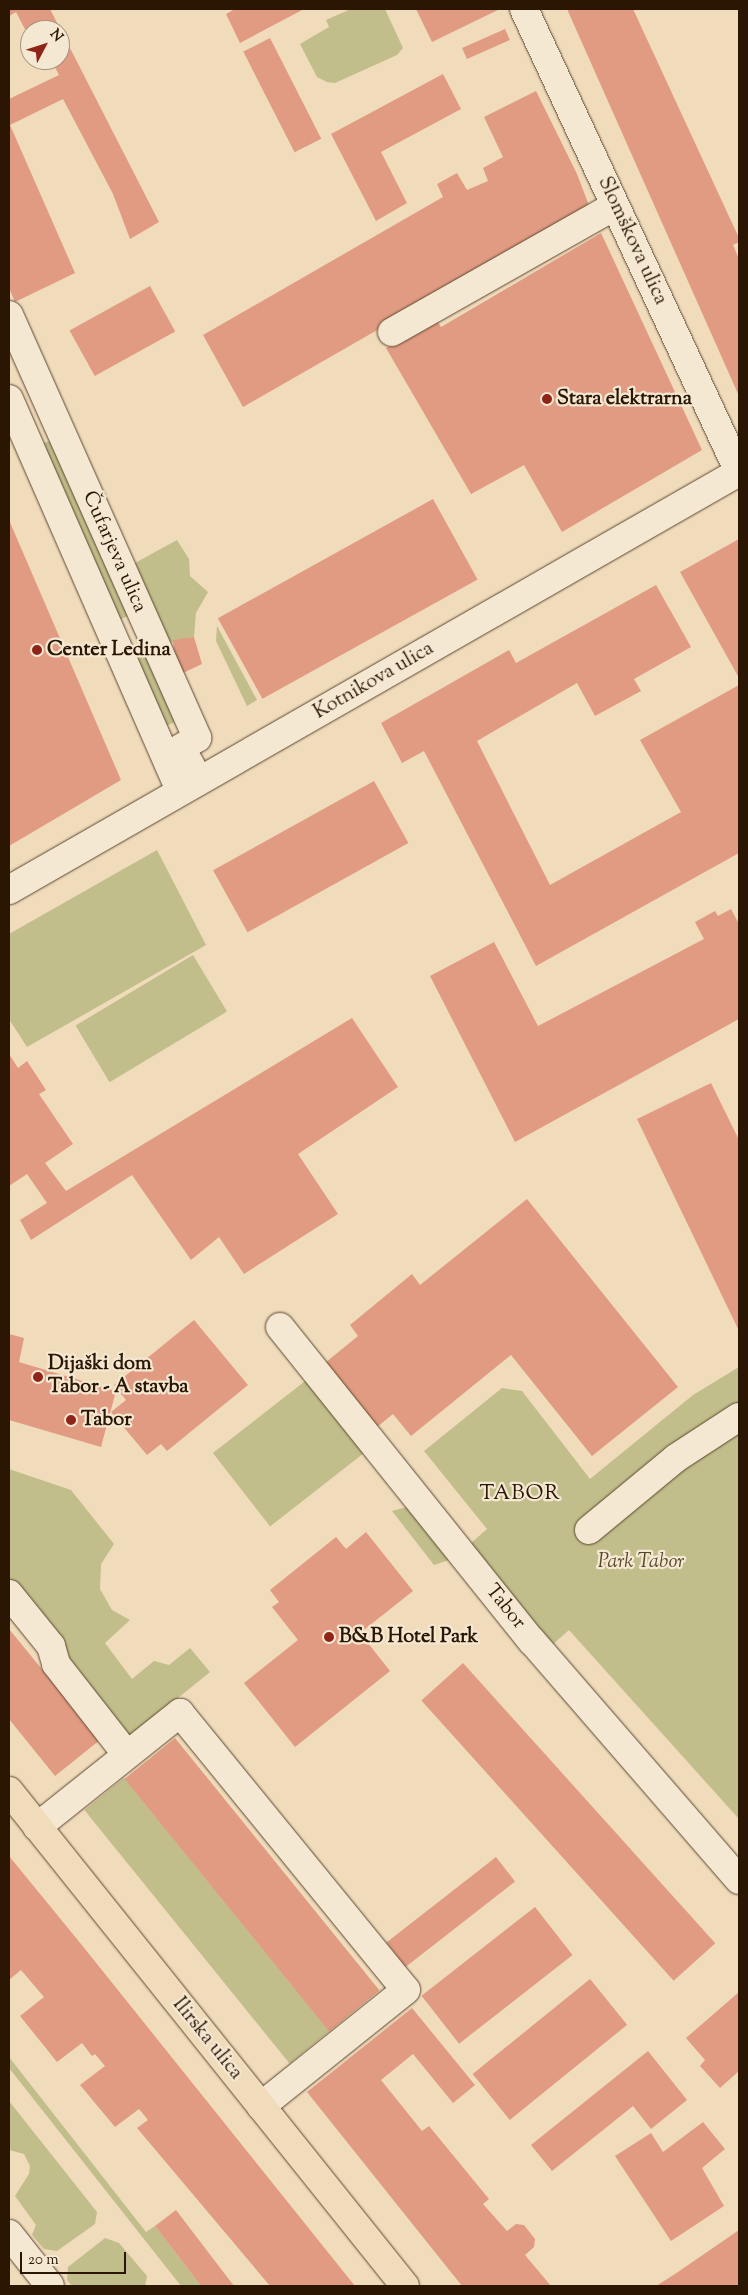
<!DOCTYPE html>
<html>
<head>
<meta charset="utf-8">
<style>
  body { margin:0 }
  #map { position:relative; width:748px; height:2295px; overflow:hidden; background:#f0dbbb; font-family:"Sorts Mill Goudy",serif }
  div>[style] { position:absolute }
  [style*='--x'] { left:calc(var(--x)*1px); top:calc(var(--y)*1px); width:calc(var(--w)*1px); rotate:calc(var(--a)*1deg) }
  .green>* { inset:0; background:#c1be8b; transform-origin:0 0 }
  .building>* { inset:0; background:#e19b82; transform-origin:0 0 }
  .roads { filter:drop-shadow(0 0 1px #5c4730) drop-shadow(0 0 1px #5c4730) }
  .minor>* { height:28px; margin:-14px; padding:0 14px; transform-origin:14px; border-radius:14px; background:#f5e8d3 }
  .major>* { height:28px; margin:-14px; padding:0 14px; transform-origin:14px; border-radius:14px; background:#f0dbbb }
  .dots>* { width:14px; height:14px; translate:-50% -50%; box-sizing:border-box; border:2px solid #f5e8d3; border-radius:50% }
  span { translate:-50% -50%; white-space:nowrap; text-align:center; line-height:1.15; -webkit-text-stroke:4.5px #f5e8d3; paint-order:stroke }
  .street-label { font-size:20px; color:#2a1602 }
  .poi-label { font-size:20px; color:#2a1602; font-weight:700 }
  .left { translate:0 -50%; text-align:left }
  .park-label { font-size:20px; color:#57482b; font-style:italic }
  .neighbourhood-label { font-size:21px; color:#2a1602; letter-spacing:1px }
  .frame { position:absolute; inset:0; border:10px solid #2a1602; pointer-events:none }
  .north { position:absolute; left:20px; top:20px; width:50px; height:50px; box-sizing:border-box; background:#f5e8d3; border:1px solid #a4947f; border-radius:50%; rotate:50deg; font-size:14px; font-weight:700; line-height:20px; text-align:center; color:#2a1602 }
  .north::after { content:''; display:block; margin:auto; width:18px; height:22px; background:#8f2418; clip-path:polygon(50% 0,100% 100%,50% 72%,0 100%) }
  .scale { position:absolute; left:20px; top:2252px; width:106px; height:22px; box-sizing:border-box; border:2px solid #2a1602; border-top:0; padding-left:6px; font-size:15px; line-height:18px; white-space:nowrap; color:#2a1602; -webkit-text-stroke:4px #f5e8d3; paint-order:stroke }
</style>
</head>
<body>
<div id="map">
  <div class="green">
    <div style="clip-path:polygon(351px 9px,385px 9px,403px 48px,397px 55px,335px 83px,327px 82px,317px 77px,300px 44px,329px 27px,326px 20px)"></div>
    <div style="left:51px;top:440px;width:192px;height:10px;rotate:66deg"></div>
    <div style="clip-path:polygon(177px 540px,189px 559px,190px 576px,208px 592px,196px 613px,194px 637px,169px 643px,135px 563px)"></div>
    <div style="clip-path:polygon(217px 626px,257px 700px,247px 706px,216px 641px)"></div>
    <div style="left:146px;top:653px;width:75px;height:11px;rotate:67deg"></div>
    <div style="clip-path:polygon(157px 850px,206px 945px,27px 1047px,9px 1019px,9px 934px)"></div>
    <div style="left:193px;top:955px;width:66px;height:137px;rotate:59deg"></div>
    <div style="clip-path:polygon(739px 1367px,739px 1819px,569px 1630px,551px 1646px,470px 1544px,487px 1529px,424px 1451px,502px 1388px,522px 1391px,590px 1479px,693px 1395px)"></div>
    <div style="left:309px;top:1378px;width:93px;height:122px;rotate:52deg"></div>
    <div style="clip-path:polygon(9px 1469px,71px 1490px,114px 1544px,101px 1564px,100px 1589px,112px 1610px,130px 1620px,105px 1643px,132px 1679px,154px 1661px,169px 1665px,190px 1648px,210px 1672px,125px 1741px,63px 1660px,69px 1655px,9px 1583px)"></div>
    <div style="clip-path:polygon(411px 1506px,452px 1559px,434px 1565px,392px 1511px)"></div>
    <div style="left:124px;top:1778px;width:326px;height:51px;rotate:51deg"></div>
    <div style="clip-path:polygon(9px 2057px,146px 2232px,155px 2226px,201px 2286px,181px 2286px,9px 2068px)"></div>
    <div style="clip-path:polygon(9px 2101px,97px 2212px,95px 2224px,57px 2251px,44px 2249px,32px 2235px,36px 2225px,15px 2196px,29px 2174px,30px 2166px,24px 2154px,9px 2150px)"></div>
    <div style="clip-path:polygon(105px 2238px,119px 2243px,147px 2276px,145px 2286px,72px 2286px,67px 2280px,68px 2267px)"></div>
  </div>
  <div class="building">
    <div style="clip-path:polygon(9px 9px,50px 9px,159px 222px,130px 239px,113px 194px,63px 99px,10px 125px,75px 273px,15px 302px,9px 288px,9px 99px,59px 75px,54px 65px,45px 69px,41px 60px,60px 60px,60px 30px,30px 30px,30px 39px,16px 12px,9px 16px)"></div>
    <div style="clip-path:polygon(235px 9px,304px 9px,240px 43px,226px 14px)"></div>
    <div style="clip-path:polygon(416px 9px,500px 9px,432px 42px)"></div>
    <div style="clip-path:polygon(567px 9px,633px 9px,739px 238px,739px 242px,733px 245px,739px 259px,739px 396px)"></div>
    <div style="left:505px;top:29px;width:12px;height:47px;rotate:66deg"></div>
    <div style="left:270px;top:38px;width:113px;height:30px;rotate:63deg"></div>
    <div style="clip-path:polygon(443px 74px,461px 109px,381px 152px,407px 203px,376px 221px,331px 134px)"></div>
    <div style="clip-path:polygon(536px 91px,577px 174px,590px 208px,243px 407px,203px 335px,443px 197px,437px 184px,457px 173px,467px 190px,488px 181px,483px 168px,503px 157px,484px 117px)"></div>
    <div style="clip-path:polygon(601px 233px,702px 450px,562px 532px,524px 465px,471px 494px,386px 348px,437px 320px,441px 327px)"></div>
    <div style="left:150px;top:286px;width:52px;height:92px;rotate:61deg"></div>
    <div style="left:433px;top:499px;width:92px;height:246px;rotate:61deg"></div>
    <div style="clip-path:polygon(9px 520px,121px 780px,9px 846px)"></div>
    <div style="clip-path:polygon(739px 539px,739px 678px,680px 572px)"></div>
    <div style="clip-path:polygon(656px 585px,691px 647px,634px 679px,641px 691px,595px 716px,577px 683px,477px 741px,550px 885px,681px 812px,640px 740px,739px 685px,739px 853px,536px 966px,424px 751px,402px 763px,381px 723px,509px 650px,516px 663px)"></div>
    <div style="clip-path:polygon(194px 637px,202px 664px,183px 673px,174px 654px,173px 640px)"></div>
    <div style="left:374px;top:781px;width:71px;height:184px;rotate:61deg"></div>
    <div style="clip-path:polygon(731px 909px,739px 924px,739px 1019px,515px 1142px,430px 976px,494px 942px,538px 1026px,704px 939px,695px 922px,715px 911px,718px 916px)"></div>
    <div style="clip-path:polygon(352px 1018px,398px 1087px,298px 1154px,338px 1214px,244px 1274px,219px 1237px,191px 1260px,132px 1175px,31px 1240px,20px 1220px,47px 1203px,27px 1174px,9px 1186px,9px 1054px,18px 1068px,27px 1061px,46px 1090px,39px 1094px,73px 1144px,45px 1163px,66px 1191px)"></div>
    <div style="clip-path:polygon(711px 1083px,739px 1140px,739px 1331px,637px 1119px)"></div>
    <div style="clip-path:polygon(527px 1199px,678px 1387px,592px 1456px,511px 1355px,411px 1436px,393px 1414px,377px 1427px,325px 1363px,358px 1336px,350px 1325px,412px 1274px,420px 1285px)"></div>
    <div style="clip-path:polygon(194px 1320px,248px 1385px,167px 1451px,161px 1444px,147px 1455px,111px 1412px,126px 1400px,114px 1385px)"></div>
    <div style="clip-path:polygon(9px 1334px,24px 1338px,19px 1362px,116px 1391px,101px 1447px,9px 1420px)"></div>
    <div style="clip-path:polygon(366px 1532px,413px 1591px,360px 1633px,390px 1671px,295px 1747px,244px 1683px,298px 1640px,272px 1607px,279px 1602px,270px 1590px,336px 1537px,346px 1549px)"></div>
    <div style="clip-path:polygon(9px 1629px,100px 1740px,55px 1776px,9px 1719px)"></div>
    <div style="left:463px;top:1663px;width:377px;height:56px;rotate:48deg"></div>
    <div style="left:175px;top:1738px;width:325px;height:65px;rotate:51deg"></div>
    <div style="clip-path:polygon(9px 1856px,81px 1944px,355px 2286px,270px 2286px,137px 2128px,148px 2120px,139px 2109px,115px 2127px,80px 2085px,105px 2066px,95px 2054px,92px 2056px,82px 2043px,57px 2062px,20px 2016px,44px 1997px,21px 1970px,9px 1980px)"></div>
    <div style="left:496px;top:1857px;width:31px;height:139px;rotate:52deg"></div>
    <div style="left:535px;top:1907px;width:61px;height:144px;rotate:52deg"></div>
    <div style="left:590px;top:1979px;width:59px;height:151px;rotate:51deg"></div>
    <div style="clip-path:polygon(739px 1992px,739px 2071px,720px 2088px,700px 2066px,705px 2060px,686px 2038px)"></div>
    <div style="clip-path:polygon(412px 2008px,475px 2085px,453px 2103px,413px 2054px,381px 2080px,422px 2131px,429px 2126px,489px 2199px,483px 2204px,507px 2231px,516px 2224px,524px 2225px,535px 2239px,534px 2247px,525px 2255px,551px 2286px,462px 2286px,307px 2092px)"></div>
    <div style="clip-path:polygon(648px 2051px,687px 2100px,651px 2129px,633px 2106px,552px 2171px,531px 2145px)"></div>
    <div style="clip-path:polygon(703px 2122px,725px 2149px,702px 2168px,724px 2206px,671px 2241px,615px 2156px,651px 2133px,663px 2152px)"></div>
    <div style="clip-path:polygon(176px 2210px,234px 2286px,201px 2286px,155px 2226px)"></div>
    <div style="clip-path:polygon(739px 2230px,739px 2286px,656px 2286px,675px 2274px)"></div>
  </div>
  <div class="roads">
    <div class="minor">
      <div style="--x:524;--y:9;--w:510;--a:65.09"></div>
      <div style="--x:9;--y:315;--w:463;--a:66"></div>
      <div style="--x:197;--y:738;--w:19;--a:148"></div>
      <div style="--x:181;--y:748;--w:37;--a:61"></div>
      <div style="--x:392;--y:332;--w:256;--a:-29.5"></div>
      <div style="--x:9;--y:399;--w:428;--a:66.4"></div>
      <div style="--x:9;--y:890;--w:841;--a:-29.8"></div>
      <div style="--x:280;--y:1327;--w:403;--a:51.3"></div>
      <div style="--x:532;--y:1641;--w:316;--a:49.1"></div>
      <div style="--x:589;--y:1530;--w:113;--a:-39.6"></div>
      <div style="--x:676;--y:1458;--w:75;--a:-33.1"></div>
      <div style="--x:9;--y:1594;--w:67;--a:51.1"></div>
      <div style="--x:51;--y:1646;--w:19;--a:74"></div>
      <div style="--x:56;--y:1664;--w:115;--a:52"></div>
      <div style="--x:37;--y:1827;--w:183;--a:-38.6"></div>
      <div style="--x:180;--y:1713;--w:357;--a:50.8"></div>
      <div style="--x:406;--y:1990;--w:186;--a:141.3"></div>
      <div style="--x:9;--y:2234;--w:66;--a:51.7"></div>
    </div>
    <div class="major">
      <div style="--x:9;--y:1791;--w:634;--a:51.34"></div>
    </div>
  </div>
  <div class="dots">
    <div style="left:547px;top:399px;background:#8f2418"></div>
    <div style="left:37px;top:650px;background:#8f2418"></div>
    <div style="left:38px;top:1377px;background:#8f2418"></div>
    <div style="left:71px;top:1420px;background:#8f2418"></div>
    <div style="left:329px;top:1637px;background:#8f2418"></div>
  </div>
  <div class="street-label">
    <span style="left:632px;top:241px;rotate:65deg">Slomškova ulica</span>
    <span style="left:114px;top:552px;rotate:66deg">Čufarjeva ulica</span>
    <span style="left:374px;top:681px;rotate:-30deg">Kotnikova ulica</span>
    <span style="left:505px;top:1607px;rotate:51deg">Tabor</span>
    <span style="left:207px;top:2039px;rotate:51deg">Ilirska ulica</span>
  </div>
  <div class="poi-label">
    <span class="left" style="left:557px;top:399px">Stara elektrarna</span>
    <span class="left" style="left:47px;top:650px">Center Ledina</span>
    <span class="left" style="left:48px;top:1376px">Dijaški dom<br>Tabor - A stavba</span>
    <span class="left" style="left:81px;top:1420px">Tabor</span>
    <span class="left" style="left:339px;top:1637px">B&amp;B Hotel Park</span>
  </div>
  <div class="park-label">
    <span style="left:641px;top:1562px">Park Tabor</span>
  </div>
  <div class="neighbourhood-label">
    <span style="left:520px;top:1494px">TABOR</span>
  </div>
  <div class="frame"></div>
  <div class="north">N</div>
  <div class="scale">20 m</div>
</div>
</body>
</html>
